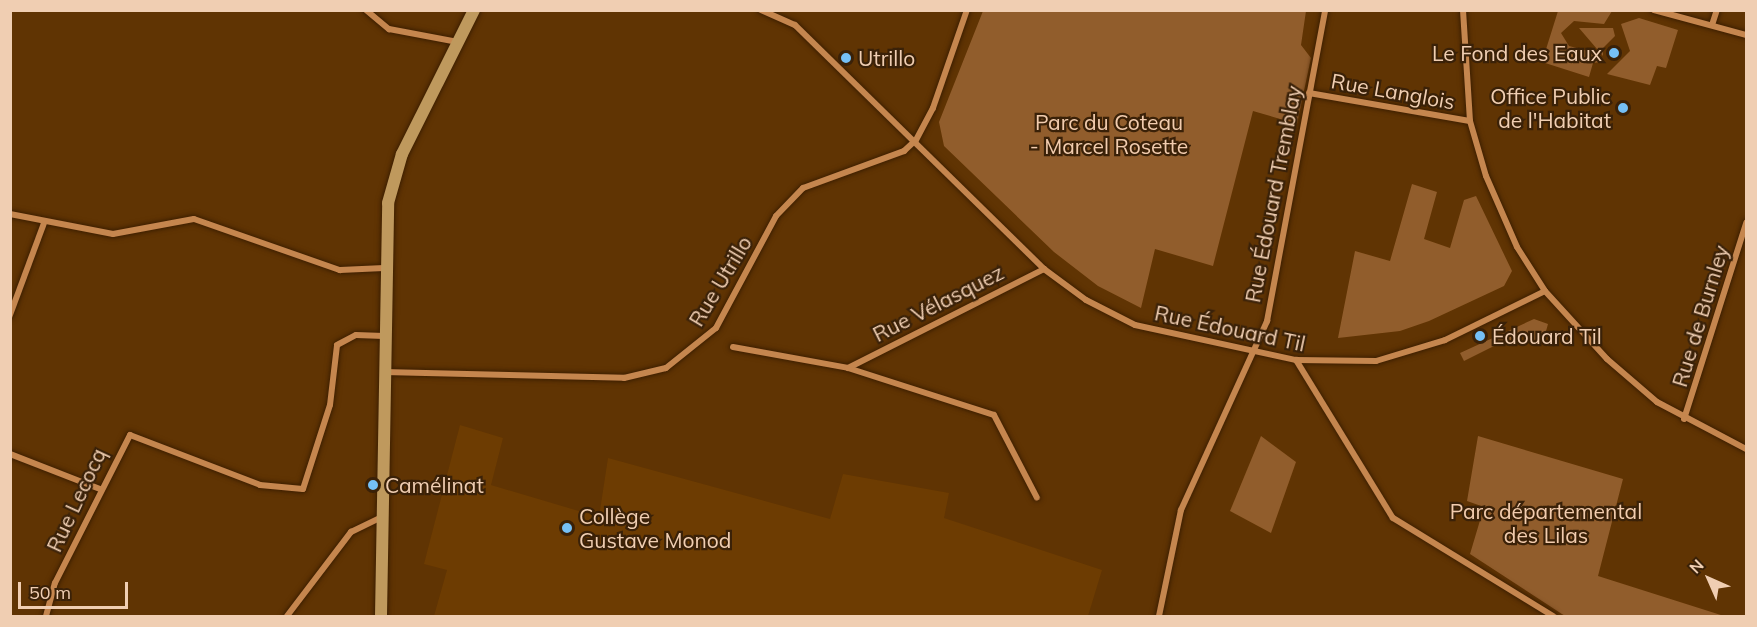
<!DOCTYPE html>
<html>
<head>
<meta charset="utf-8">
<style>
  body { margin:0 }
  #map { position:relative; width:1757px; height:627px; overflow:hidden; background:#603403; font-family:Mulish,sans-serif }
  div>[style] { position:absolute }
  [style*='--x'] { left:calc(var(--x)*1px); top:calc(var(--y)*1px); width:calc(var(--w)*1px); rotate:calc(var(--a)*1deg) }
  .built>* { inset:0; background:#6d3c02 }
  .green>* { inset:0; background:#915d2c }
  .roads { filter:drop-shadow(0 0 2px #3d1f00) drop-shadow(0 0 2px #3d1f00) }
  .street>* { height:6px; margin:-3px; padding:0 3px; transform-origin:3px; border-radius:3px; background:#c5864e }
  .secondary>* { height:12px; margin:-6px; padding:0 6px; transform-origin:6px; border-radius:6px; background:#bf995d }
  .dots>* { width:16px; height:16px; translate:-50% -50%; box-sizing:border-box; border:3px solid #3a2108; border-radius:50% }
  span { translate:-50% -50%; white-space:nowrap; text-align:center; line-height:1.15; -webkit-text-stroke:4.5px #3a2108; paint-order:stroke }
  .poi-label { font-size:21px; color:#f0ceb2 }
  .right { translate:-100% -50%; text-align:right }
  .left { translate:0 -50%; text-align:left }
  .street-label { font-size:21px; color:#f0ceb2 }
  .park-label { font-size:21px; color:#f2ccae }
  .frame { position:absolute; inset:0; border:12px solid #f0ceb2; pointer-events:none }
  .north { position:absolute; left:1679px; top:549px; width:60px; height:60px; -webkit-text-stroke:4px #3a2108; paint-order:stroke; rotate:315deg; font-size:16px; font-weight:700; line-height:24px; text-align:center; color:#f0ceb2 }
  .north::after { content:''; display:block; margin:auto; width:21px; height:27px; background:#f0ceb2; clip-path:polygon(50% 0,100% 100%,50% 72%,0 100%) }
  .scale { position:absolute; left:18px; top:582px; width:110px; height:27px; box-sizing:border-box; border:3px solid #f0ceb2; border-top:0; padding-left:8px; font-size:18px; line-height:21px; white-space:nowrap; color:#f0ceb2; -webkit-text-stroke:4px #3a2108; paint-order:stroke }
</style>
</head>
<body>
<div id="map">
  <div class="built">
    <div style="clip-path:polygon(460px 425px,503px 438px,491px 485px,599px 517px,608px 458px,830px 519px,843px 474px,949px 493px,944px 518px,1102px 570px,1088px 616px,434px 616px,447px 570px,424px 564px)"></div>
  </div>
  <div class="green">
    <div style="clip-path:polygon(983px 11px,1306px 11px,1301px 45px,1311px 58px,1297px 124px,1253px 111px,1213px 266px,1155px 249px,1141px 308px,1098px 286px,1054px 252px,944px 146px,939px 122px)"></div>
    <div style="clip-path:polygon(1558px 11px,1612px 11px,1604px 24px,1574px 21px,1561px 33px,1569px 46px,1596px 53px,1600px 62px,1593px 63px,1589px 77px,1542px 62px)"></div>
    <div style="clip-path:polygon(1639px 18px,1678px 30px,1666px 68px,1657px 66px,1650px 85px,1607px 74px,1630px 51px,1621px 24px)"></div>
    <div style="clip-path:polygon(1579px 28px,1613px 28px,1615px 36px,1603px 48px,1603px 56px)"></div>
    <div style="clip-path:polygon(1412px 184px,1437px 192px,1424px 239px,1450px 248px,1464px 200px,1476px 196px,1512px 271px,1504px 286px,1429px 321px,1400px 331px,1338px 338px,1355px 251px,1390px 261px)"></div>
    <div style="clip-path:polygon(1534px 319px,1548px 324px,1543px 342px,1520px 336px,1516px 346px,1500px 343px,1464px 361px,1460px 353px)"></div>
    <div style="clip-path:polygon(1261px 436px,1296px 462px,1271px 533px,1230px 511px)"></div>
    <div style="clip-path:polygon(1478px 436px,1623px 479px,1598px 576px,1724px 616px,1565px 616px,1470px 554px,1484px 507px,1467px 501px)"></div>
  </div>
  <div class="roads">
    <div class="street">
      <div style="--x:366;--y:10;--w:30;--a:40"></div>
      <div style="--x:389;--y:29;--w:70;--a:10.7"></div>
      <div style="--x:761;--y:10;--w:37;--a:24"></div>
      <div style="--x:795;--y:25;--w:349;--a:44.4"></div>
      <div style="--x:1044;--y:269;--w:52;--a:36.4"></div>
      <div style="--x:1086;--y:300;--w:55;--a:27"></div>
      <div style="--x:1135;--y:325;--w:165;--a:12.3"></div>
      <div style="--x:1296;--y:360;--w:80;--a:0.7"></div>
      <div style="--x:1376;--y:361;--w:72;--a:-16.9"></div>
      <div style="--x:1445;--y:340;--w:111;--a:-26.1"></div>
      <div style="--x:1463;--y:10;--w:111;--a:86.4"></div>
      <div style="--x:1470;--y:121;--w:57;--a:73.8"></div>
      <div style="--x:1486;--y:176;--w:77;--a:66.4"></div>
      <div style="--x:1517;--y:247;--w:52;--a:57.5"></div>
      <div style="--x:1545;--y:291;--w:92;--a:47.6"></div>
      <div style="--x:1607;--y:359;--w:66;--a:40.7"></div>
      <div style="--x:1657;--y:402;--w:101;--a:27.8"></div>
      <div style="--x:1654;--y:10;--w:95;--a:15.2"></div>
      <div style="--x:1712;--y:25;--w:16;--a:-72"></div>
      <div style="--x:1309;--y:93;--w:163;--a:9.9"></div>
      <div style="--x:10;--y:214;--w:105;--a:11"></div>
      <div style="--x:113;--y:234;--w:82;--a:-10.5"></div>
      <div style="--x:194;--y:219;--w:155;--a:19.3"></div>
      <div style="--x:340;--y:270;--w:44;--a:-2.6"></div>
      <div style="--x:10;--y:315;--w:98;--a:-69.7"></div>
      <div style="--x:733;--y:347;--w:117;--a:10.3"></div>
      <div style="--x:848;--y:368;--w:153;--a:17.8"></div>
      <div style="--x:994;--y:415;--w:93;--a:62.6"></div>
      <div style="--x:1296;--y:360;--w:185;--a:58.5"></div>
      <div style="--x:1393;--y:518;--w:188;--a:31.5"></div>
      <div style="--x:848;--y:368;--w:220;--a:-26.8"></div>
      <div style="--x:384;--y:372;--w:240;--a:1.4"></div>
      <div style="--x:624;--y:378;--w:43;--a:-13.4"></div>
      <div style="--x:666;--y:368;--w:64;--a:-38.7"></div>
      <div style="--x:716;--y:328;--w:127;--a:-61.8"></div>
      <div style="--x:776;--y:216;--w:39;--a:-46"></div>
      <div style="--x:803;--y:188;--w:108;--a:-20.1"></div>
      <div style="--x:904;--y:151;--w:16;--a:-43"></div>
      <div style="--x:916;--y:140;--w:36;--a:-62"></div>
      <div style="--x:933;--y:108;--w:104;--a:-70.9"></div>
      <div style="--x:1684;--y:419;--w:206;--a:-72.4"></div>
      <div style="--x:10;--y:454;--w:97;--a:21.3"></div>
      <div style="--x:46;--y:616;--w:34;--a:-75"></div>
      <div style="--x:55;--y:583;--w:166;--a:-63.1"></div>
      <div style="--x:130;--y:435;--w:139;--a:21"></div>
      <div style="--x:260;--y:485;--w:43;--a:5.3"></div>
      <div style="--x:303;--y:489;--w:88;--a:-72.2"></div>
      <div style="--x:330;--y:405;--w:60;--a:-83.3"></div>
      <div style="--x:337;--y:345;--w:21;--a:-28"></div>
      <div style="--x:356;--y:335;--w:28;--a:2"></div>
      <div style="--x:287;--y:616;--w:106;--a:-52.7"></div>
      <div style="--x:351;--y:532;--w:34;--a:-26"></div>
      <div style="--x:1159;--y:616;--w:108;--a:-78.3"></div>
      <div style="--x:1181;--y:510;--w:208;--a:-65.5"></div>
      <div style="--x:1267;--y:321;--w:316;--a:-79.4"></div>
    </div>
    <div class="secondary">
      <div style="--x:381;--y:616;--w:413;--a:-89"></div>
      <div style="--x:388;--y:203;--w:51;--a:-74.1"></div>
      <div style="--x:402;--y:154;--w:161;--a:-63.4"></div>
    </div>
  </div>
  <div class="dots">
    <div style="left:1614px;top:53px;background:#75c0f6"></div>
    <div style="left:846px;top:58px;background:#75c0f6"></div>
    <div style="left:1623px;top:108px;background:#75c0f6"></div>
    <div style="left:1480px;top:336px;background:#75c0f6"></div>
    <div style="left:373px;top:485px;background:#75c0f6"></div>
    <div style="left:567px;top:528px;background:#75c0f6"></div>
  </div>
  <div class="poi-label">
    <span class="right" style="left:1602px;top:53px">Le Fond des Eaux</span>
    <span class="left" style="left:858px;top:58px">Utrillo</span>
    <span class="right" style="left:1611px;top:108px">Office Public<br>de l'Habitat</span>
    <span class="left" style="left:1492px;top:336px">Édouard Til</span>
    <span class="left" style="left:385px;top:485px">Camélinat</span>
    <span class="left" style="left:579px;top:528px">Collège<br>Gustave Monod</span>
  </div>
  <div class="street-label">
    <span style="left:1393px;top:91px;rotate:10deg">Rue Langlois</span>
    <span style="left:1273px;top:194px;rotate:-79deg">Rue Édouard Tremblay</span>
    <span style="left:720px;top:281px;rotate:-59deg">Rue Utrillo</span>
    <span style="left:938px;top:303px;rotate:-27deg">Rue Vélasquez</span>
    <span style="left:1700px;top:316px;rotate:-73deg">Rue de Burnley</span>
    <span style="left:1230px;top:328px;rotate:12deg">Rue Édouard Til</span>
    <span style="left:76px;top:500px;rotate:-65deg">Rue Lecocq</span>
  </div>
  <div class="park-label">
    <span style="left:1109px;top:134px">Parc du Coteau<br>- Marcel Rosette</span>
    <span style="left:1546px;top:523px">Parc départemental<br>des Lilas</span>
  </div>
  <div class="frame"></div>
  <div class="north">N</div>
  <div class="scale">50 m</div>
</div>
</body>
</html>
